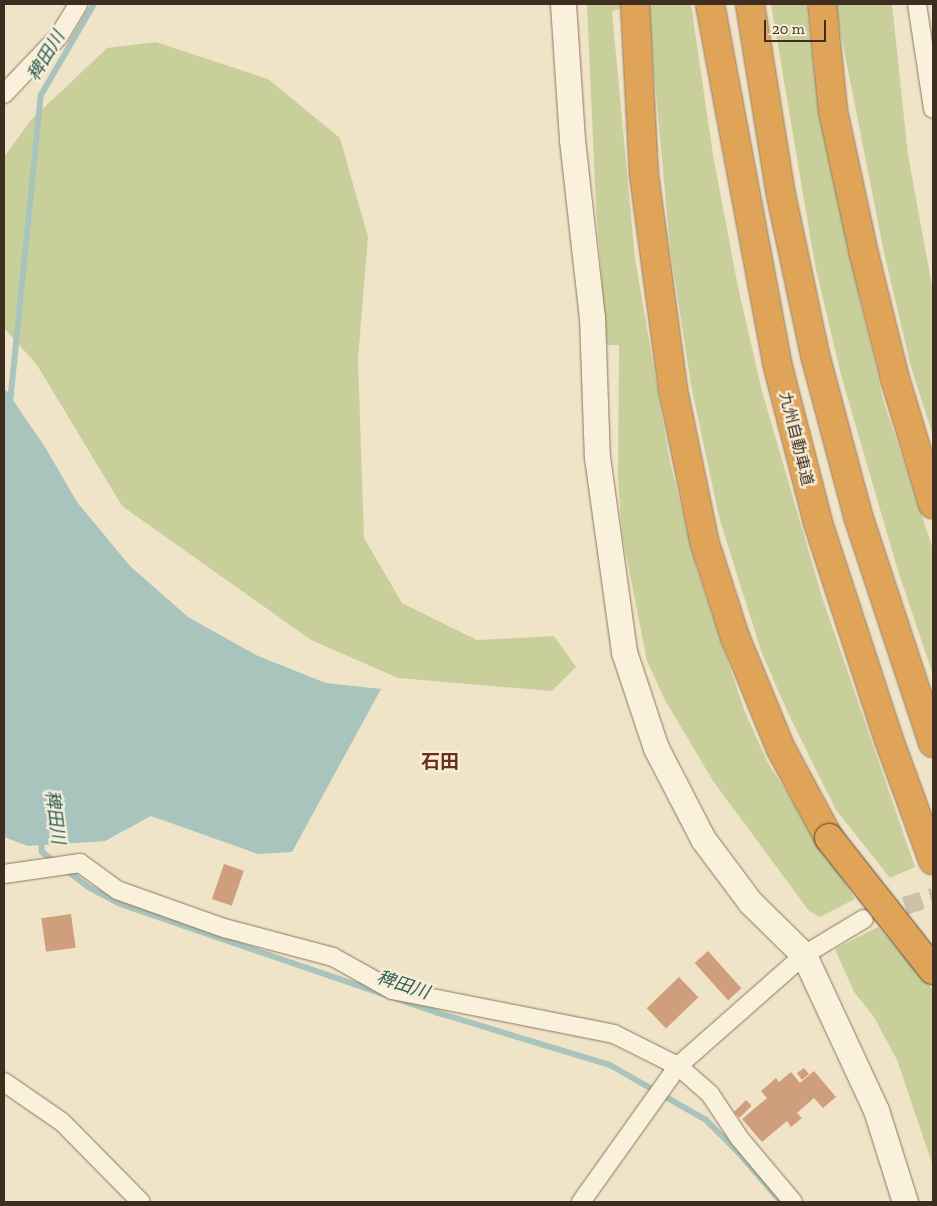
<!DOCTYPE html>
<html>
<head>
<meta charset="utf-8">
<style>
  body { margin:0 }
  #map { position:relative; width:937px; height:1206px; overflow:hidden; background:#f0e4c8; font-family:"Zilla Slab","Noto Sans JP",serif }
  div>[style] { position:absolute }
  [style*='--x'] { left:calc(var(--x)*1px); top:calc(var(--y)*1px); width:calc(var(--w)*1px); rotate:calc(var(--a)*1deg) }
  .green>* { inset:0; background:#c9cf9b }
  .water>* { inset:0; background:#a9c4bc }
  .stream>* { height:6px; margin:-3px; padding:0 3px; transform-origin:3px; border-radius:3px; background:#a9c4bc }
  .building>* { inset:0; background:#cf9f7d; transform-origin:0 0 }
  .street-tunnel>* { height:18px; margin-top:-9px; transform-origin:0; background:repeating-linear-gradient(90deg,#ccc0a6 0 18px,transparent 0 27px) }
  .roads { filter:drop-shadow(0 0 1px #8d765c) drop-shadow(0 0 1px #8d765c) }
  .street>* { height:18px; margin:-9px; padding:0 9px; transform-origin:9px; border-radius:9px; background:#faf1dc }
  .secondary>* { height:25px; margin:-12.5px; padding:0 12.5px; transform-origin:12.5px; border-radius:12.5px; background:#faf1dc }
  .highway>* { height:28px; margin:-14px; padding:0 14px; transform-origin:14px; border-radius:14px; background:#e0a458 }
  .bridges { filter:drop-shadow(0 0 1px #5b4430) drop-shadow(0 0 1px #5b4430) }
  .highway-bridge>* { height:28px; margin:-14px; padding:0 14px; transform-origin:14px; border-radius:14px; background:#e0a458 }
  span { translate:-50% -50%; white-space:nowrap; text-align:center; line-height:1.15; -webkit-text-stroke:4.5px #f7eed8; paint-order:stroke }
  .street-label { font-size:16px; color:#3d2e20 }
  .water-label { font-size:18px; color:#2f5d5a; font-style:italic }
  .quarter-label { font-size:19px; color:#6b2e1e; font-weight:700 }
  .frame { position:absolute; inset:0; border:5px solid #3d2e20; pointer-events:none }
  .scale { position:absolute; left:764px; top:20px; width:62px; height:22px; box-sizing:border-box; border:2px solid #3d2e20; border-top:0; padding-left:6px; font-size:15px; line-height:18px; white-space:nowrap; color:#3d2e20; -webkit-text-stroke:4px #f7eed8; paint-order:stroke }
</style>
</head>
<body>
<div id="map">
  <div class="green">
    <div style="clip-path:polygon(587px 4px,624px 4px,624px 8px,612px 11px,635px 258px,670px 462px,697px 570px,745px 712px,768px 763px,855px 899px,820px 917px,809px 911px,713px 781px,665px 700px,647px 661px,622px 534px,618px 479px,619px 345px,607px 345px,596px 208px)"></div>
    <div style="clip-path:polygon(648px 4px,691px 4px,713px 155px,738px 287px,762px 391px,822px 597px,915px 867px,890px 878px,836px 810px,788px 713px,761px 651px,719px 517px,691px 385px,670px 248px)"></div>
    <div style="clip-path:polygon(771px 4px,806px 4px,815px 77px,859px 297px,884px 403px,933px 549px,933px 675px,898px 571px,841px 375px,815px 265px)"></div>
    <div style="clip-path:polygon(835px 4px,892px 4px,908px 155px,933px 291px,933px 436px,911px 367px,884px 253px)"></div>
    <div style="clip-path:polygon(156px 42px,268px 79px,340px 138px,368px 237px,358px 359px,364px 538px,402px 603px,477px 640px,554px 636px,576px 667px,552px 691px,398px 678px,311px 640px,122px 506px,37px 365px,4px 328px,4px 157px,31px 120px,107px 48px)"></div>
    <div style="clip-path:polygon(878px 927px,933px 990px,933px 1166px,897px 1060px,874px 1017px,854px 992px,835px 949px)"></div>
  </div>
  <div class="water">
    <div style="clip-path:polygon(6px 390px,45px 447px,77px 502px,130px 566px,188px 617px,258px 656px,326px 683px,381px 689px,292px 852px,258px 854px,151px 816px,105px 841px,28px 846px,4px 837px,4px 391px)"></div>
  </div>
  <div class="stream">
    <div style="--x:10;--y:403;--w:310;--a:-84.3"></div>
    <div style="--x:41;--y:95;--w:105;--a:-59.8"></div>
    <div style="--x:41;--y:839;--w:13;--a:86"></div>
    <div style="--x:42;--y:852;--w:60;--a:36.9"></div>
    <div style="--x:90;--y:888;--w:34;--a:28"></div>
    <div style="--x:120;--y:904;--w:340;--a:18.9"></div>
    <div style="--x:442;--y:1014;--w:176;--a:16.9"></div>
    <div style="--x:610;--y:1065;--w:111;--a:29.8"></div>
    <div style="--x:706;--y:1120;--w:45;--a:45"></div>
    <div style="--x:738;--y:1152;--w:66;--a:49.3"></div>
  </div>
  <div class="building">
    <div style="left:224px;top:864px;width:21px;height:37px;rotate:19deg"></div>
    <div style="left:71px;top:914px;width:34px;height:30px;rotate:82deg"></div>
    <div style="left:708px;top:951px;width:50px;height:18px;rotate:48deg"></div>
    <div style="left:679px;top:977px;width:28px;height:45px;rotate:46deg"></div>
    <div style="clip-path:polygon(804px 1068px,809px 1074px,802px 1080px,797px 1073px)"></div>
    <div style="clip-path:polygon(814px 1071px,836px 1097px,823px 1108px,814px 1098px,797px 1113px,802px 1118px,791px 1127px,787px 1121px,762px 1142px,742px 1119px,767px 1098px,761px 1091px,776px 1078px,779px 1082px,791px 1072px,800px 1083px)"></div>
    <div style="left:746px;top:1100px;width:8px;height:17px;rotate:45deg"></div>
  </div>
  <div class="street-tunnel">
    <div style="--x:879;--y:914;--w:57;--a:-17.5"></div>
  </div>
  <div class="roads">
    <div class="street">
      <div style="--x:917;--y:4;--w:106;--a:81.3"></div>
      <div style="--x:4;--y:94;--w:80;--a:-46.5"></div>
      <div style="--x:59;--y:36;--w:37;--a:-59"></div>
      <div style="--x:4;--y:874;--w:77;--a:-8.2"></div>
      <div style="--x:80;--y:863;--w:46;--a:36.1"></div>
      <div style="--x:117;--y:890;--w:114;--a:19.6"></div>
      <div style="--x:224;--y:928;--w:113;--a:14.9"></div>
      <div style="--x:333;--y:957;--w:68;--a:29.2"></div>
      <div style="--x:392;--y:990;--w:226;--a:11.2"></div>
      <div style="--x:614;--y:1034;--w:72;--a:26.6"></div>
      <div style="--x:678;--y:1066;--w:43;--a:41.2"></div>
      <div style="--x:710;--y:1094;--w:54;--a:56.3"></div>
      <div style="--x:740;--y:1139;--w:82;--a:49.9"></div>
      <div style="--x:4;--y:1082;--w:70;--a:34.6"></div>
      <div style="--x:62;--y:1122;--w:112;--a:45.4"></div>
      <div style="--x:581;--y:1202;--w:167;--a:-54.5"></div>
      <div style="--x:678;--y:1066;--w:168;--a:-41.4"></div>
      <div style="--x:804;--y:955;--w:70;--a:-31"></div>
    </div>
    <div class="secondary">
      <div style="--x:563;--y:4;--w:136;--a:86.2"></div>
      <div style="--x:572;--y:140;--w:178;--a:83.6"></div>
      <div style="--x:592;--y:317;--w:140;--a:88"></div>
      <div style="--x:597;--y:457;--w:197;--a:82.1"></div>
      <div style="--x:624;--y:652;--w:101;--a:71.6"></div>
      <div style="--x:656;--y:748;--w:102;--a:62.7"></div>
      <div style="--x:703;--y:839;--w:79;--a:53.3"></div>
      <div style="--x:750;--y:902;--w:76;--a:44.5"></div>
      <div style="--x:804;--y:955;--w:171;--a:65.1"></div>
      <div style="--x:876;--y:1110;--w:96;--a:72.5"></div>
    </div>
    <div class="highway">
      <div style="--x:635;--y:4;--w:171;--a:87"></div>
      <div style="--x:644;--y:175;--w:217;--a:82.3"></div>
      <div style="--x:673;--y:390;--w:157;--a:78.3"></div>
      <div style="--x:705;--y:544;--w:98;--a:72.1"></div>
      <div style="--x:735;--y:637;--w:121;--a:67.7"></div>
      <div style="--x:781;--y:749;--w:101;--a:61.7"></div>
      <div style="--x:710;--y:4;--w:365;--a:79.4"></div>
      <div style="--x:777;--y:363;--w:165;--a:75.6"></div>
      <div style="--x:818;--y:523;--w:228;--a:71.9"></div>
      <div style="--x:889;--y:740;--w:128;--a:69.9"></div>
      <div style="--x:750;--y:4;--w:193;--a:80.8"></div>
      <div style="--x:781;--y:195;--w:164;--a:78"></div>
      <div style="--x:815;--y:355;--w:167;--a:75"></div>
      <div style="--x:858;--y:516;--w:239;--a:71.7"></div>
      <div style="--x:822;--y:4;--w:108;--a:84.1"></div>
      <div style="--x:833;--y:111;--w:146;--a:77.8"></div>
      <div style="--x:864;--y:254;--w:129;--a:76.1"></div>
      <div style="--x:895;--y:379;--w:131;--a:73.1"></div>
    </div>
  </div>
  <div class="bridges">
    <div class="highway-bridge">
      <div style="--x:829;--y:838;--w:168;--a:51.8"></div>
    </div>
  </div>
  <div class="street-label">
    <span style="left:796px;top:439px;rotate:76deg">九州自動車道</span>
  </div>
  <div class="water-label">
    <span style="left:46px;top:56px;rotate:-59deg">稗田川</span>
    <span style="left:55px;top:817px;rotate:83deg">稗田川</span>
    <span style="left:403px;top:985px;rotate:18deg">稗田川</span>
  </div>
  <div class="quarter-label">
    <span style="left:440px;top:762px">石田</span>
  </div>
  <div class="frame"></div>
  <div class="scale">20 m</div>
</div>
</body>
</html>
